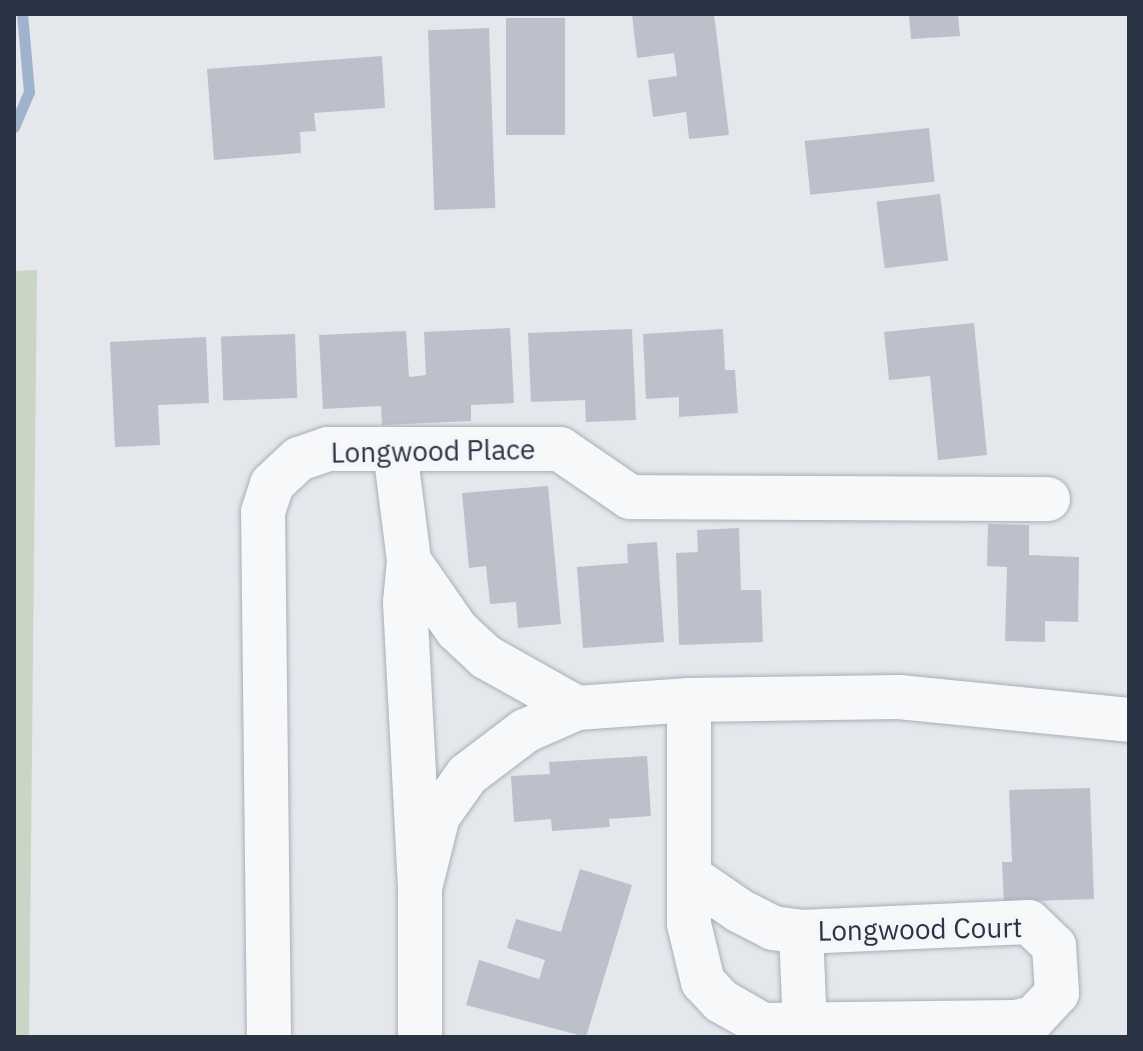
<!DOCTYPE html>
<html>
<head>
<meta charset="utf-8">
<style>
  body { margin:0 }
  #map { position:relative; width:1143px; height:1051px; overflow:hidden; background:#e4e7ec; font-family:"IBM Plex Sans",sans-serif }
  div>[style] { position:absolute }
  [style*='--x'] { left:calc(var(--x)*1px); top:calc(var(--y)*1px); width:calc(var(--w)*1px); rotate:calc(var(--a)*1deg) }
  .green>* { inset:0; background:#c9d6c5 }
  .stream>* { height:11px; margin:-5.5px; padding:0 5.5px; transform-origin:5.5px; border-radius:5.5px; background:#9fb4cc }
  .building>* { inset:0; background:#bbc0ca; transform-origin:0 0 }
  .roads { filter:drop-shadow(0 0 2px #a9aeb7) drop-shadow(0 0 2px #a9aeb7) }
  .street>* { height:44px; margin:-22px; padding:0 22px; transform-origin:22px; border-radius:22px; background:#f7f8fa }
  span { translate:-50% -50%; white-space:nowrap; text-align:center; line-height:1.15; -webkit-text-stroke:8px #f4f6f9; paint-order:stroke }
  .street-label { font-size:28px; color:#2b3445 }
  .frame { position:absolute; inset:0; border:16px solid #2b3445; pointer-events:none }
</style>
</head>
<body>
<div id="map">
  <div class="green">
    <div style="clip-path:polygon(37px 270px,29px 1037px,14px 1037px,14px 271px)"></div>
  </div>
  <div class="stream">
    <div style="--x:14;--y:127;--w:38;--a:-67"></div>
    <div style="--x:29;--y:92;--w:78;--a:-95.1"></div>
  </div>
  <div class="building">
    <div style="clip-path:polygon(632px 14px,714px 14px,729px 135px,689px 139px,686px 112px,653px 117px,648px 80px,677px 76px,674px 53px,637px 58px)"></div>
    <div style="clip-path:polygon(909px 14px,958px 14px,960px 36px,911px 39px)"></div>
    <div style="left:506px;top:18px;width:59px;height:117px"></div>
    <div style="left:489px;top:28px;width:180px;height:61px;rotate:88deg"></div>
    <div style="clip-path:polygon(382px 56px,385px 108px,314px 113px,316px 131px,300px 132px,301px 153px,214px 160px,207px 69px)"></div>
    <div style="left:929px;top:128px;width:54px;height:125px;rotate:84deg"></div>
    <div style="left:940px;top:194px;width:67px;height:64px;rotate:83deg"></div>
    <div style="clip-path:polygon(974px 323px,987px 455px,938px 460px,930px 376px,889px 380px,884px 332px)"></div>
    <div style="clip-path:polygon(510px 328px,514px 403px,471px 405px,471px 421px,382px 425px,381px 406px,323px 409px,319px 335px,406px 331px,409px 377px,426px 375px,424px 332px)"></div>
    <div style="clip-path:polygon(632px 329px,636px 420px,586px 422px,585px 400px,531px 402px,528px 333px)"></div>
    <div style="clip-path:polygon(723px 329px,725px 370px,735px 370px,738px 413px,679px 417px,679px 397px,646px 399px,643px 334px)"></div>
    <div style="left:295px;top:334px;width:64px;height:74px;rotate:88deg"></div>
    <div style="clip-path:polygon(206px 337px,209px 403px,158px 405px,160px 445px,115px 447px,110px 342px)"></div>
    <div style="clip-path:polygon(548px 486px,561px 624px,518px 628px,516px 602px,490px 604px,486px 566px,469px 568px,462px 493px)"></div>
    <div style="clip-path:polygon(988px 524px,1029px 525px,1029px 555px,1079px 557px,1078px 622px,1045px 621px,1045px 642px,1005px 641px,1007px 567px,987px 566px)"></div>
    <div style="clip-path:polygon(739px 528px,741px 590px,761px 590px,763px 642px,679px 645px,676px 553px,698px 552px,697px 530px)"></div>
    <div style="clip-path:polygon(657px 542px,664px 642px,583px 648px,577px 567px,628px 563px,627px 544px)"></div>
    <div style="clip-path:polygon(647px 756px,651px 816px,609px 819px,610px 827px,552px 831px,551px 819px,514px 822px,511px 776px,550px 774px,549px 762px)"></div>
    <div style="clip-path:polygon(1090px 788px,1094px 899px,1004px 902px,1002px 862px,1012px 862px,1009px 790px)"></div>
    <div style="clip-path:polygon(580px 869px,632px 885px,586px 1037px,466px 1005px,479px 960px,539px 979px,545px 960px,507px 948px,516px 919px,561px 932px)"></div>
  </div>
  <div class="roads">
    <div class="street">
      <div style="--x:395;--y:451;--w:111;--a:82.7"></div>
      <div style="--x:409;--y:561;--w:84;--a:55.2"></div>
      <div style="--x:457;--y:630;--w:40;--a:43"></div>
      <div style="--x:486;--y:657;--w:104;--a:29.3"></div>
      <div style="--x:409;--y:561;--w:41;--a:95.6"></div>
      <div style="--x:405;--y:602;--w:286;--a:87"></div>
      <div style="--x:420;--y:888;--w:149;--a:90"></div>
      <div style="--x:689;--y:876;--w:62;--a:34.5"></div>
      <div style="--x:740;--y:911;--w:37;--a:27"></div>
      <div style="--x:773;--y:928;--w:28;--a:8"></div>
      <div style="--x:801;--y:932;--w:228;--a:-2.5"></div>
      <div style="--x:1029;--y:922;--w:35;--a:44"></div>
      <div style="--x:1054;--y:946;--w:47;--a:86.3"></div>
      <div style="--x:1057;--y:993;--w:34;--a:133"></div>
      <div style="--x:1034;--y:1018;--w:19;--a:168"></div>
      <div style="--x:1015;--y:1022;--w:252;--a:179.3"></div>
      <div style="--x:763;--y:1025;--w:48;--a:-150.3"></div>
      <div style="--x:721;--y:1001;--w:26;--a:-133"></div>
      <div style="--x:703;--y:982;--w:60;--a:-103.6"></div>
      <div style="--x:689;--y:924;--w:224;--a:-90"></div>
      <div style="--x:420;--y:888;--w:74;--a:-76"></div>
      <div style="--x:438;--y:816;--w:50;--a:-54.7"></div>
      <div style="--x:467;--y:775;--w:73;--a:-37.2"></div>
      <div style="--x:525;--y:731;--w:57;--a:-23.9"></div>
      <div style="--x:577;--y:708;--w:112;--a:-4.1"></div>
      <div style="--x:689;--y:700;--w:210;--a:-0.8"></div>
      <div style="--x:899;--y:697;--w:231;--a:5.7"></div>
      <div style="--x:801;--y:932;--w:94;--a:87.6"></div>
      <div style="--x:269;--y:1037;--w:525;--a:-90.65"></div>
      <div style="--x:263;--y:512;--w:29;--a:-72"></div>
      <div style="--x:272;--y:484;--w:37;--a:-43"></div>
      <div style="--x:299;--y:459;--w:31;--a:-19"></div>
      <div style="--x:328;--y:449;--w:232;--a:0"></div>
      <div style="--x:560;--y:449;--w:85;--a:34.4"></div>
      <div style="--x:630;--y:497;--w:418;--a:0.3"></div>
    </div>
  </div>
  <div class="street-label">
    <span style="left:433px;top:451px;rotate:-1deg">Longwood Place</span>
    <span style="left:920px;top:929px;rotate:-1deg">Longwood Court</span>
  </div>
  <div class="frame"></div>
</div>
</body>
</html>
